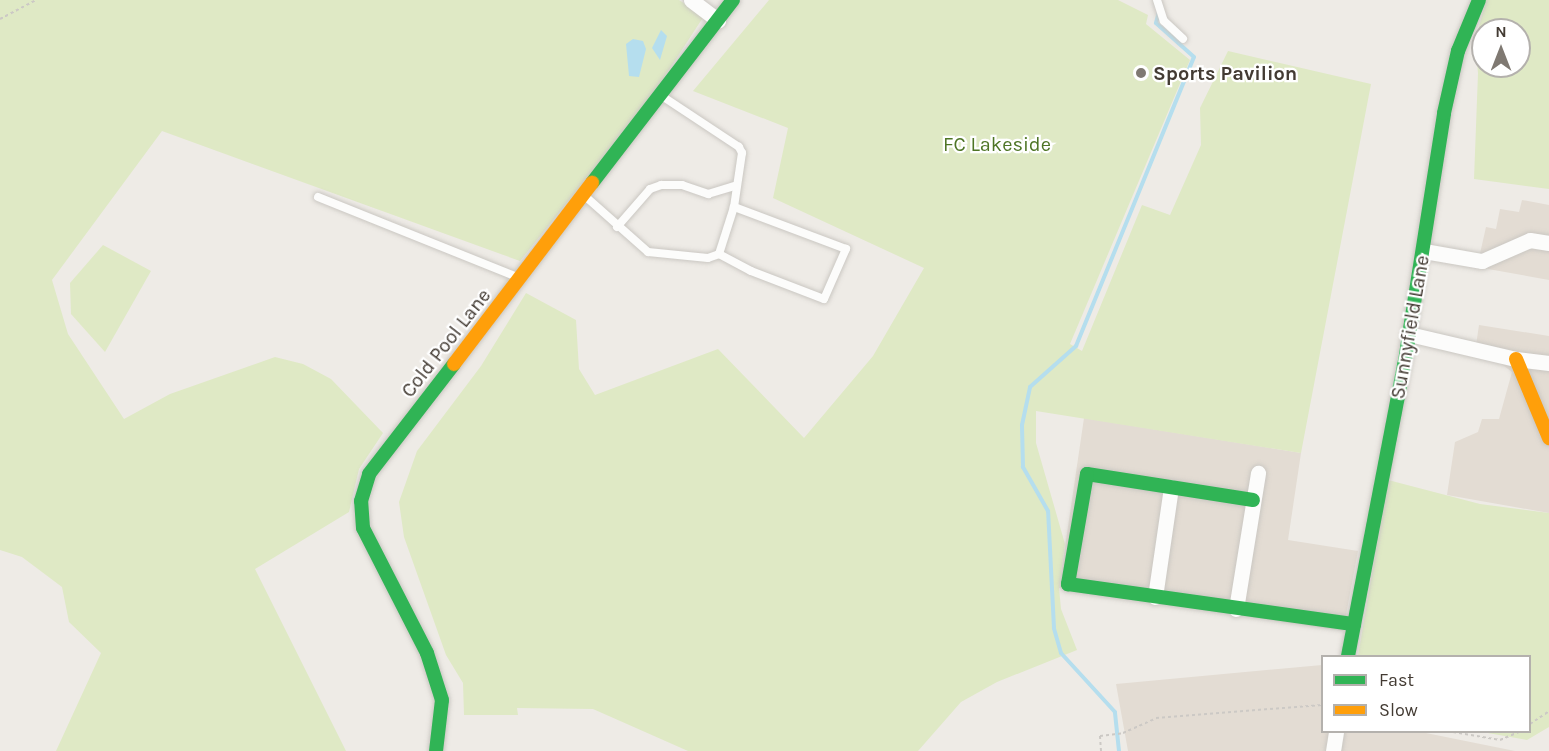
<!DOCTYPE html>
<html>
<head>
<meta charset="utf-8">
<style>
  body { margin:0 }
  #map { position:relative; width:1549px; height:751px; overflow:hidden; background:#eeebe6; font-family:Karla,sans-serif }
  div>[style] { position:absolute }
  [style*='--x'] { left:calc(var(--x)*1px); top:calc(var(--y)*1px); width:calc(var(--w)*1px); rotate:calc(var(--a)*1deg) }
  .residential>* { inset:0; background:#e3dcd3 }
  .green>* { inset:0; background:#dfe9c5 }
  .water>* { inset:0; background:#b5deee }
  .stream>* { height:4px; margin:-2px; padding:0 2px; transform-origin:2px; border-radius:2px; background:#b5deee }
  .path>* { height:2px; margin-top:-1px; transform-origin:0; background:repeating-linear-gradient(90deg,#ccc9c5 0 3px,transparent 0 6px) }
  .roads { filter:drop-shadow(0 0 2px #cac7c2) drop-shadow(0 0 2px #cac7c2) }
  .lane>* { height:8px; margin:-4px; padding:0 4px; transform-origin:4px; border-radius:4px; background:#fcfcfb }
  .street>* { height:15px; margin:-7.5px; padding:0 7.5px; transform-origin:7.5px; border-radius:7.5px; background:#fcfcfb }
  .fast>* { height:14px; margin:-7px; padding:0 7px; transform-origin:7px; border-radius:7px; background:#30b455 }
  .slow>* { height:14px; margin:-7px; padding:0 7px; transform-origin:7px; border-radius:7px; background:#ff9f0a }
  .dots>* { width:16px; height:16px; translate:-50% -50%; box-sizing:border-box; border:3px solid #fff; border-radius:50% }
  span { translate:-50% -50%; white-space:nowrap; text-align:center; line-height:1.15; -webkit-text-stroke:4.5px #fff; paint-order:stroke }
  .poi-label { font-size:20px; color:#433b33; font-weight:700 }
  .left { translate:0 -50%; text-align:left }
  .park-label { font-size:20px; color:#4e7526 }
  .street-label { font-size:20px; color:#433b33 }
  .legend { position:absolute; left:1321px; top:655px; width:210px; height:78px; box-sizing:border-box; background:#fff; border:2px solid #b4b1ad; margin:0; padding:8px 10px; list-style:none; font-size:18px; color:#433b33 }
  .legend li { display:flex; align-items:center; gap:12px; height:30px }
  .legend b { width:30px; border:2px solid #b4b1ad }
  .north { position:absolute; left:1471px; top:18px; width:60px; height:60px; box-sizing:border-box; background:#fff; border:2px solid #b4b1ad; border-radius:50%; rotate:0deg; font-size:16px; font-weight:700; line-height:24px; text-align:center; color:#433b33 }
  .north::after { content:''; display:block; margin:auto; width:21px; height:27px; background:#7f7972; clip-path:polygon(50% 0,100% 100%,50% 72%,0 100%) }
</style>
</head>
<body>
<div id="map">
  <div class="residential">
    <div style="clip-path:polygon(1522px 200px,1549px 205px,1549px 280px,1477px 267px,1486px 227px,1496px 229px,1500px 209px,1519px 212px)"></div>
    <div style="clip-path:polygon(1479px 325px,1549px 336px,1549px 513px,1447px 495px,1455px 442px,1478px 432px,1482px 419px,1499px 419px,1512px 372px,1490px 355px,1475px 352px)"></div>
    <div style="clip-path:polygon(1084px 418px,1301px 453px,1288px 540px,1358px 551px,1343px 631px,1059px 588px)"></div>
    <div style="clip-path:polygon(1322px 665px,1322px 732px,1421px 732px,1515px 751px,1128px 751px,1116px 684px)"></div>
  </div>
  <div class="green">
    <div style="clip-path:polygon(0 0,679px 0,704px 16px,648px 102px,520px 261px,162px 131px,52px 280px,68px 334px,124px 419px,170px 394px,275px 357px,303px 364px,331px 379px,383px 433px,359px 469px,349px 512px,255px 569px,346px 751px,56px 751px,101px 653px,69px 622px,62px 587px,22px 557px,0 550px)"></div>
    <div style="clip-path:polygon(769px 0,1118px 0,1148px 15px,1146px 24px,1190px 60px,1070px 344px,1082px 351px,1142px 205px,1170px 215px,1201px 145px,1200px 108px,1228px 51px,1371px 84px,1301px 453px,1036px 411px,1036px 443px,1065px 544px,1059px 588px,1061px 609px,1077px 650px,997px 682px,961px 702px,918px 751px,688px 751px,593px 709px,517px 708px,518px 715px,464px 715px,463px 683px,446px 655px,404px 537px,399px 502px,417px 451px,481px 366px,526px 293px,576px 320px,579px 369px,595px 395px,718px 349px,804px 438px,873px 356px,924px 268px,773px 198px,788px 128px,693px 91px)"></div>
    <div style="clip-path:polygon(evenodd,1486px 0,1549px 0,1549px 189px,1474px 179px,1478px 73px,1475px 42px,1486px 0,1483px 30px,1519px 30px,1519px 66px,1483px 66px,1483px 30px)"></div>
    <div style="clip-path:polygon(103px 245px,151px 271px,105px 352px,71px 314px,70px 283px)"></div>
    <div style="clip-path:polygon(1388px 480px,1480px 504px,1549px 513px,1549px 727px,1527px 740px,1482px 732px,1530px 732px,1530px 656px,1358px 656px)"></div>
  </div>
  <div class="water">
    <div style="clip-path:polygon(661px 30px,667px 36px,660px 60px,652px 48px)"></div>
    <div style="clip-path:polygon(633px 39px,643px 41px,646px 49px,639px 77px,629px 76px,626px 44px)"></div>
  </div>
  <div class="stream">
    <div style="--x:1119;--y:751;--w:39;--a:-96"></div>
    <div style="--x:1115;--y:712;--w:80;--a:-132.5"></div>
    <div style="--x:1061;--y:653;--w:26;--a:-106"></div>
    <div style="--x:1054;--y:628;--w:117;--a:-92.9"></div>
    <div style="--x:1048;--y:511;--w:51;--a:-119.6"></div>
    <div style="--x:1023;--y:467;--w:42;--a:-91.4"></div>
    <div style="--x:1022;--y:425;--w:39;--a:-78"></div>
    <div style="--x:1030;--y:387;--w:62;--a:-41.7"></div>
    <div style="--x:1076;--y:346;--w:312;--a:-67.8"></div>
    <div style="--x:1194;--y:57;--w:51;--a:-138.2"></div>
    <div style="--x:1156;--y:23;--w:11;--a:-75"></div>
  </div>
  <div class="path">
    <div style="--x:0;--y:19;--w:41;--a:-27.8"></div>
    <div style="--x:1530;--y:724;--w:23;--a:-34"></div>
    <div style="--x:1453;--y:732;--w:48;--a:9.7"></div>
    <div style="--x:1500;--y:740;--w:21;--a:-23"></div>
    <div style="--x:1101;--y:751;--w:15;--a:-94"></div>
    <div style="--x:1100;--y:736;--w:23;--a:-7"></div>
    <div style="--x:1123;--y:733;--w:36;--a:-24"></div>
    <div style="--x:1156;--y:718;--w:167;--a:-4.5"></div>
  </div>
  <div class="roads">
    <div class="lane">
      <div style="--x:1157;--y:0;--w:22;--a:72"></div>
      <div style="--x:1164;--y:21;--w:26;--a:43"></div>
      <div style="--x:318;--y:197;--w:214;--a:21.9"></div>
      <div style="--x:586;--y:197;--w:83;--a:41.6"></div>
      <div style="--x:648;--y:252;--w:60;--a:5.7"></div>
      <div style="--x:708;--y:258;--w:12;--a:-20"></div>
      <div style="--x:719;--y:254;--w:49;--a:-72.3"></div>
      <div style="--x:734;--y:207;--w:55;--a:-81.6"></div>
      <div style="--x:742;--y:153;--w:7;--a:-117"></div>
      <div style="--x:739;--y:147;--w:92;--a:-146.5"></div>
      <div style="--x:617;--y:227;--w:50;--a:-49"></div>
      <div style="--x:650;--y:189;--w:12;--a:-20"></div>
      <div style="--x:661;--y:185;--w:21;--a:0"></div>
      <div style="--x:682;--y:185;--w:28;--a:19"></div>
      <div style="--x:708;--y:194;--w:28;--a:-17"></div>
      <div style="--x:719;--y:254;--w:36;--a:28"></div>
      <div style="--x:751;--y:271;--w:78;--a:21"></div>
      <div style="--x:824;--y:299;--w:55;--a:-66.3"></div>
      <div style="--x:846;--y:249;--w:120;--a:-159.4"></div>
    </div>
    <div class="street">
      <div style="--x:691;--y:0;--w:34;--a:37"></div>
      <div style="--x:1424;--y:251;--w:59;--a:9.8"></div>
      <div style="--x:1482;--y:261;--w:52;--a:-23.6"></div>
      <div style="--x:1530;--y:240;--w:19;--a:9"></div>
      <div style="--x:1409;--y:334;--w:110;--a:13.2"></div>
      <div style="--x:1516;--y:359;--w:33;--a:7"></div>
      <div style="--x:1155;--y:597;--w:111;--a:-81.7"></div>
      <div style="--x:1236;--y:609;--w:138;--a:-80.8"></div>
      <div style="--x:1333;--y:751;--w:19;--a:-81"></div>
    </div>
    <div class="fast">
      <div style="--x:592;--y:183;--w:231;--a:-52.4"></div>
      <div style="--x:1253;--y:500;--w:168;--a:-171.1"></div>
      <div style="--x:1087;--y:474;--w:112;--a:99.8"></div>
      <div style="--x:1068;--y:584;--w:289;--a:8"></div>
      <div style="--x:1348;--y:656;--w:308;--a:-79.1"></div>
      <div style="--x:1406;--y:354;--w:244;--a:-81"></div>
      <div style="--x:1444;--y:113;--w:64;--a:-77.3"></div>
      <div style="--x:1458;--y:51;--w:55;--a:-67.6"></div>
      <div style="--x:436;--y:751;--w:51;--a:-83.3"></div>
      <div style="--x:442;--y:700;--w:49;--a:-107.7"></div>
      <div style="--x:427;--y:653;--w:140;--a:-117.1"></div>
      <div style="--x:363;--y:528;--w:27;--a:-94"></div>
      <div style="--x:361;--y:501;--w:28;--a:-73"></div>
      <div style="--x:369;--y:474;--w:139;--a:-52.3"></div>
    </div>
    <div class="slow">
      <div style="--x:1516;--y:359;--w:86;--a:67.3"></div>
      <div style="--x:454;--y:364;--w:228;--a:-52.7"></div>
    </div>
  </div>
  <div class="dots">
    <div style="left:1141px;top:73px;background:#7f7972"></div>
  </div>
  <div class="poi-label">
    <span class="left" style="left:1153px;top:73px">Sports Pavilion</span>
  </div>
  <div class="park-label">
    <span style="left:997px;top:144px">FC Lakeside</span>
  </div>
  <div class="street-label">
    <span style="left:1410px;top:327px;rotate:-80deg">Sunnyfield Lane</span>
    <span style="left:446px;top:343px;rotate:-52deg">Cold Pool Lane</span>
  </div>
  <ul class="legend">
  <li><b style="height:8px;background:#30b455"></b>Fast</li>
  <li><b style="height:8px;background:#ff9f0a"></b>Slow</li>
  </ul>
  <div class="north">N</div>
</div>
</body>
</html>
